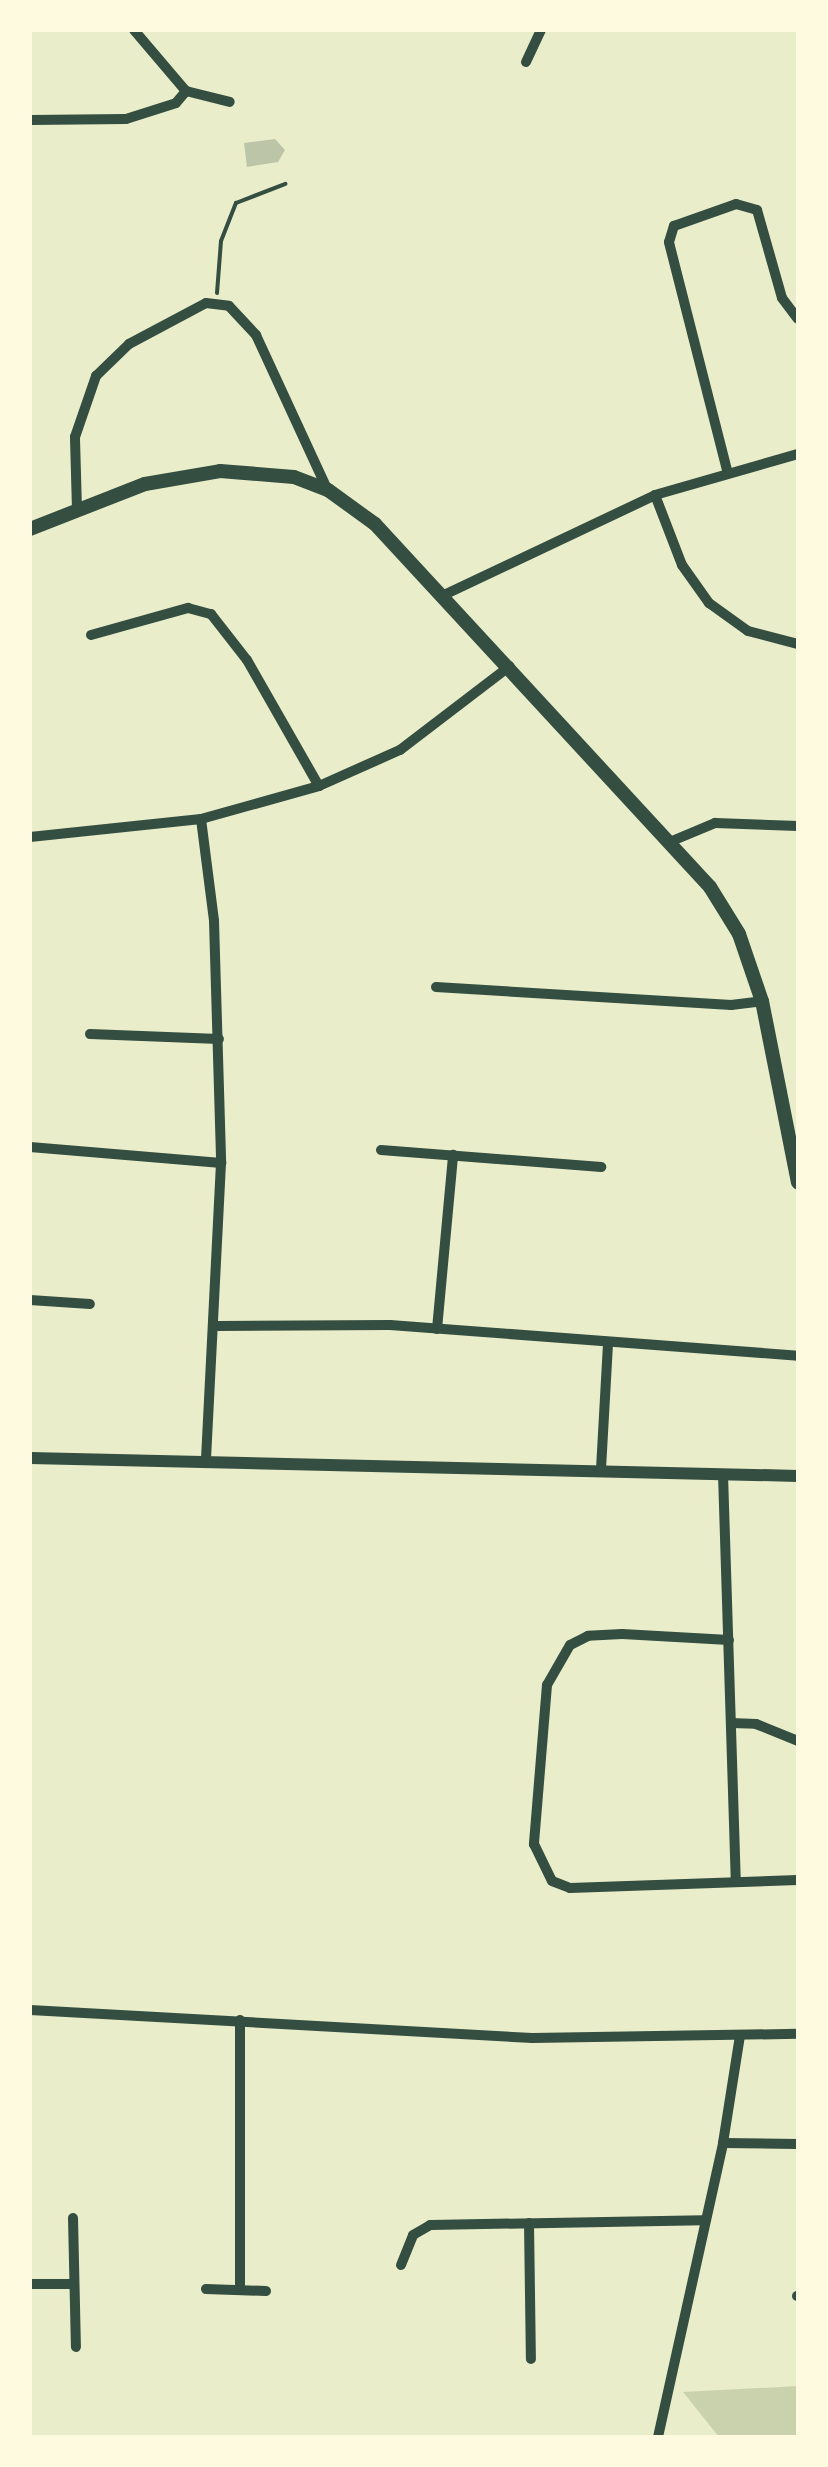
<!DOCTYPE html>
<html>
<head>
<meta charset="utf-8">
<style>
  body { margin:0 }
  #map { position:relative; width:828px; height:2467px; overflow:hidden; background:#e9edc9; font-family:Helvetica,sans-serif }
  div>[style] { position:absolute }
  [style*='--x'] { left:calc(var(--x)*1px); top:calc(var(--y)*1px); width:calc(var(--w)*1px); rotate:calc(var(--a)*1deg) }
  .green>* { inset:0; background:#cad2ad }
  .building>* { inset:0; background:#bcc5a7 }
  .path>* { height:4px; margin:-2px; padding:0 2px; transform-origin:2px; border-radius:2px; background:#344e41 }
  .minor>* { height:10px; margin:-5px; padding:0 5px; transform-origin:5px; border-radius:5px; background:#344e41 }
  .tertiary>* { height:12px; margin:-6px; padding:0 6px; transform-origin:6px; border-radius:6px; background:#344e41 }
  .secondary>* { height:14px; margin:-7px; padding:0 7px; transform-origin:7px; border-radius:7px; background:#344e41 }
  span { translate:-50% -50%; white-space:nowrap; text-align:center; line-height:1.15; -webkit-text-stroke:8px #fefae0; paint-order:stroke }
  .frame { position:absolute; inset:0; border:32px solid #fefae0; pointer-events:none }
</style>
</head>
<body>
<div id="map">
  <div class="green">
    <div style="clip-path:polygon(798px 2386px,798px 2437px,719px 2437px,683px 2392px)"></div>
  </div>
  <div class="building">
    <div style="clip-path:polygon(275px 139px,285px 150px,278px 162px,247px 167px,244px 143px)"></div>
  </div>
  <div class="path">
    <div style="--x:217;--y:293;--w:52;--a:-85.6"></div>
    <div style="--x:221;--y:241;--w:41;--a:-68.5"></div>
    <div style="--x:236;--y:203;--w:53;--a:-21.2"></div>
  </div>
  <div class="minor">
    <div style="--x:134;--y:30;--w:80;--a:49.6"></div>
    <div style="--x:526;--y:62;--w:35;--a:-65"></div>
    <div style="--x:186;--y:91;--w:45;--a:14"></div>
    <div style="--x:30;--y:120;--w:96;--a:-0.6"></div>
    <div style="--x:126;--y:119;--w:52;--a:-17.7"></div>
    <div style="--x:176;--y:103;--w:16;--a:-50"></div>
    <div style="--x:727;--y:470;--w:235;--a:-104.3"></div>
    <div style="--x:669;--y:242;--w:17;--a:-73"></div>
    <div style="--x:674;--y:226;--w:66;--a:-19.5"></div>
    <div style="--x:736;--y:204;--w:22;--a:16"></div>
    <div style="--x:757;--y:210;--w:91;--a:74.1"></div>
    <div style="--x:782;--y:298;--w:26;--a:53"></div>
    <div style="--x:655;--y:495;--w:75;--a:68.9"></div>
    <div style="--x:682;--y:565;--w:47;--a:54.6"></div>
    <div style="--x:709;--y:603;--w:48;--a:35.7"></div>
    <div style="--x:748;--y:631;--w:52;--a:14.6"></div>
    <div style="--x:77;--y:510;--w:73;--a:-91.6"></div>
    <div style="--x:75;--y:437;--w:65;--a:-71"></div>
    <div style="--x:96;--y:376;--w:46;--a:-44.1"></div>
    <div style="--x:129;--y:344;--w:87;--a:-28"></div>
    <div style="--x:206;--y:303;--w:23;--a:7"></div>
    <div style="--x:229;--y:306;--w:40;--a:47"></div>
    <div style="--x:256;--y:335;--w:170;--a:65.2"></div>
    <div style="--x:446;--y:594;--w:231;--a:-25.3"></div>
    <div style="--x:655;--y:495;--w:149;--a:-16"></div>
    <div style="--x:91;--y:635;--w:101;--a:-15.6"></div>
    <div style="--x:188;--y:608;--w:24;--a:15"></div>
    <div style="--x:211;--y:614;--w:58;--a:52"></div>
    <div style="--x:247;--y:660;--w:145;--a:60.3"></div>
    <div style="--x:201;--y:819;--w:103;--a:82.7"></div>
    <div style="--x:214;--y:921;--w:242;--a:88.3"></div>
    <div style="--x:221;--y:1163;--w:296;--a:92.9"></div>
    <div style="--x:30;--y:837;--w:172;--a:-6"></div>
    <div style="--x:201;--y:819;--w:123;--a:-15.6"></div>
    <div style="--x:319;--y:786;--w:89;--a:-24"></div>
    <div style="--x:400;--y:750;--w:138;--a:-37.4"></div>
    <div style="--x:672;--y:841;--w:47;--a:-22.7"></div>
    <div style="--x:715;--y:823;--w:83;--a:2.1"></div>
    <div style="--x:436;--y:987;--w:296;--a:3.5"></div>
    <div style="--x:731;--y:1005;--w:31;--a:-7"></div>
    <div style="--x:90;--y:1034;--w:129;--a:2.2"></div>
    <div style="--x:30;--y:1147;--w:192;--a:4.8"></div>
    <div style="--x:381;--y:1150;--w:221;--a:4.4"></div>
    <div style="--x:30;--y:1300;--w:60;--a:3.8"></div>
    <div style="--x:218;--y:1326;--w:172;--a:-0.3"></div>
    <div style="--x:390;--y:1325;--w:409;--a:4.3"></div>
    <div style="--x:437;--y:1329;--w:175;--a:-84.7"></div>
    <div style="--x:601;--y:1469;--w:127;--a:-86.8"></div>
    <div style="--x:723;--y:1474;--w:406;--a:88.2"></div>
    <div style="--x:729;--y:1640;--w:107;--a:-176.8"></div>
    <div style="--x:622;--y:1634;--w:34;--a:177"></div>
    <div style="--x:588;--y:1636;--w:20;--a:153"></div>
    <div style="--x:570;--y:1645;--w:46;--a:119.9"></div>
    <div style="--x:547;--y:1685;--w:160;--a:94.7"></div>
    <div style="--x:534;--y:1844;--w:41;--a:64.1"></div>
    <div style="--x:552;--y:1881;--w:19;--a:21"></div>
    <div style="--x:570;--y:1888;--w:228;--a:-2"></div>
    <div style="--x:731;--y:1723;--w:25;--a:2"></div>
    <div style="--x:756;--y:1724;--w:45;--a:22"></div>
    <div style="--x:30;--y:2010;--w:503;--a:3.19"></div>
    <div style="--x:532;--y:2038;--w:266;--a:-0.9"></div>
    <div style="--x:240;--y:2020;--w:270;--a:90"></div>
    <div style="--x:723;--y:2143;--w:75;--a:0.8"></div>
    <div style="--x:73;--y:2218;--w:129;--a:88.7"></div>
    <div style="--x:529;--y:2223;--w:136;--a:89.2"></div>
    <div style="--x:401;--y:2265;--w:32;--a:-68"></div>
    <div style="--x:413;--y:2235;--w:20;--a:-30"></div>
    <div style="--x:430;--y:2225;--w:273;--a:-1"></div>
    <div style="--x:30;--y:2284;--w:42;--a:0"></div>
    <div style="--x:206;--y:2289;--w:60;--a:1.9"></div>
    <div style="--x:797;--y:2296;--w:1;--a:0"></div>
    <div style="--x:658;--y:2437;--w:301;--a:-77.5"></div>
    <div style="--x:723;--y:2143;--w:108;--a:-81"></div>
  </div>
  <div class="tertiary">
    <div style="--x:30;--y:1458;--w:768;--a:1.34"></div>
  </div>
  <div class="secondary">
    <div style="--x:30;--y:529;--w:123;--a:-21.4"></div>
    <div style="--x:145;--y:484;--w:76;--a:-9.8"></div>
    <div style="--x:220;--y:471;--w:74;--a:4.6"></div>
    <div style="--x:294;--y:477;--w:36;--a:21"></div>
    <div style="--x:328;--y:490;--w:58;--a:35.9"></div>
    <div style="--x:375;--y:524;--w:494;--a:47.3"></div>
    <div style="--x:710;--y:887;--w:55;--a:58.3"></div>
    <div style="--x:739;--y:934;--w:71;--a:71.1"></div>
    <div style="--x:762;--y:1001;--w:185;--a:78.8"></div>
  </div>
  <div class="frame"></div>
</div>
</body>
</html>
